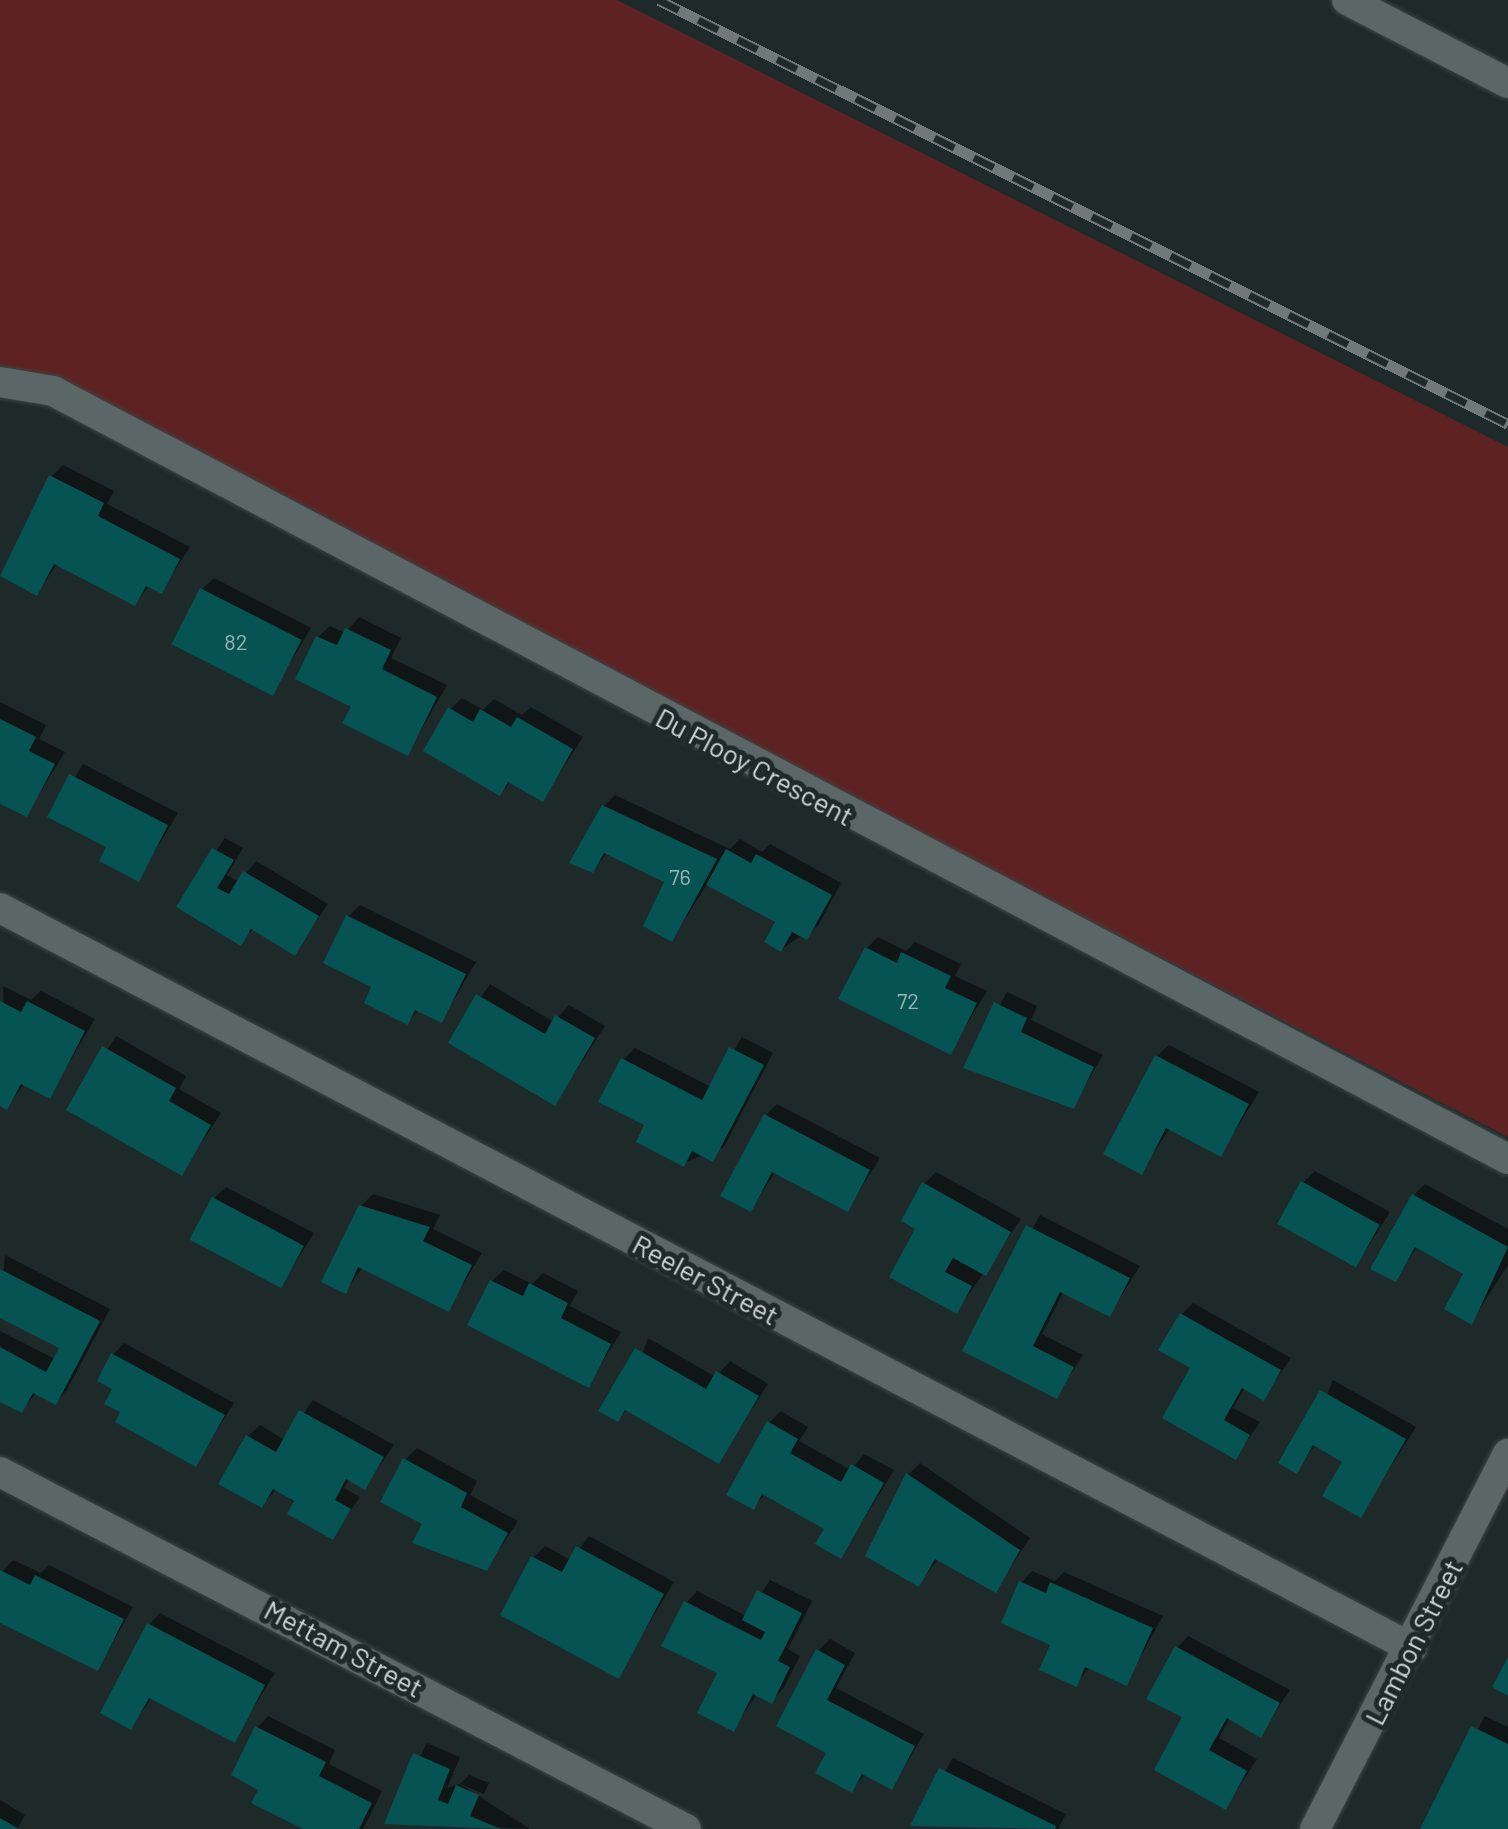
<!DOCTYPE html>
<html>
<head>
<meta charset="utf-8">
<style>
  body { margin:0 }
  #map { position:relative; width:1508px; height:1829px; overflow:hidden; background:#1e2929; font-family:Barlow,sans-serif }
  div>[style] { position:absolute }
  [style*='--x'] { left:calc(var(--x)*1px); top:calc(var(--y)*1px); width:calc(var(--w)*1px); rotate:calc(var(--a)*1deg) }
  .green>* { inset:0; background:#5f2222 }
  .shadow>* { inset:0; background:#0007 }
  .building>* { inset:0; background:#065353; transform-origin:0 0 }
  .roads { filter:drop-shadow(0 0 2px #3b4545) drop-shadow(0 0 2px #3b4545) }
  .minor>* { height:30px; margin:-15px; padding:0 15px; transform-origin:15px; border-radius:15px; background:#5b6767 }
  .rail>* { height:11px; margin-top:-5.5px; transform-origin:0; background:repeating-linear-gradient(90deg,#1e2929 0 22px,#707979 0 44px); box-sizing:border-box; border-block:2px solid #707979 }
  span { translate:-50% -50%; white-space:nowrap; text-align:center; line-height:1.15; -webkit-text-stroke:10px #1e2929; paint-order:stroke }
  .number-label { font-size:22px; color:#9cb4b4 }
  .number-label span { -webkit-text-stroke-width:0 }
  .street-label { font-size:28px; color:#ced5d5 }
</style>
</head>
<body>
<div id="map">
  <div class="green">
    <div style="clip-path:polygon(0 0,617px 0,1508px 447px,1508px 1137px,53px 385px,0 374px)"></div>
  </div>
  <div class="shadow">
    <div style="clip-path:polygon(63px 465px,114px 491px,107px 504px,190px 547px,161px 591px,150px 585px,135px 603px,58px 563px,37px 593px,51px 477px)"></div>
    <div style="clip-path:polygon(214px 578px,311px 628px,272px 693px,202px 589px)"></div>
    <div style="clip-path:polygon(359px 617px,401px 638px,391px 658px,447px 685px,408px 753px,354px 705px,298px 678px,318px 637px,330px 626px,345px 633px)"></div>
    <div style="clip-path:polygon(462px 698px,483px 710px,494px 699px,522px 715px,531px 707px,583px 737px,543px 799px,512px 781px,500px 793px,450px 709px)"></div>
    <div style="clip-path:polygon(0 702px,46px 725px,39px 739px,65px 752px,27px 814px,0 804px)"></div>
    <div style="clip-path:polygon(83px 764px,178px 813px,138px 879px,110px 846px,51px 816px)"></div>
    <div style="clip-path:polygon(615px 795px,730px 849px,740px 839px,762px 852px,770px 844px,841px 883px,818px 926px,781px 949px,778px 921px,708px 883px,672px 939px,667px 881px,608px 852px,593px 870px,604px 806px)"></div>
    <div style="clip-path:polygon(225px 838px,243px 848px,227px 875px,239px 882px,256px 861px,328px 904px,294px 953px,254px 928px,240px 942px,180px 906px)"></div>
    <div style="clip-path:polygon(360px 905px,476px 962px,442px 1020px,420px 1009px,407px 1022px,375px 986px,348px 917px)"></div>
    <div style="clip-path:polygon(878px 937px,906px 951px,915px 942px,961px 964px,955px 976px,987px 991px,950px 1052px,867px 948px)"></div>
    <div style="clip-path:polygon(490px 984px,554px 1022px,569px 1005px,605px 1026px,555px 1103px,451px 1042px)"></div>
    <div style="clip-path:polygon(3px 986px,31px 1000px,41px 991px,95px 1019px,49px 1096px,25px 1083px,7px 1107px)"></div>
    <div style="clip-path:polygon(1007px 992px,1037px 1006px,1031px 1020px,1103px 1055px,1073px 1106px,966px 1066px)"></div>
    <div style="clip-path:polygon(116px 1036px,186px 1076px,179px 1089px,221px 1113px,182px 1172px,69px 1109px)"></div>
    <div style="clip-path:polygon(742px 1037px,773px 1053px,724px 1147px,683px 1163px,648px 1124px,623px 1060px,635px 1048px,711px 1087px)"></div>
    <div style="clip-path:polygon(1169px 1045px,1259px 1092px,1221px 1154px,1170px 1128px,1141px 1172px,1157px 1056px)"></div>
    <div style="clip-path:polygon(777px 1104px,880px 1158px,848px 1209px,776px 1171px,751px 1209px,766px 1115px)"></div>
    <div style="clip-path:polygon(1315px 1171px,1390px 1212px,1357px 1264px,1303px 1183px)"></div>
    <div style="clip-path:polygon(936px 1172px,1021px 1219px,957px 1311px,919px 1228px,924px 1184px)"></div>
    <div style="clip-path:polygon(1425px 1184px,1508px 1229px,1508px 1265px,1472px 1321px,1467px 1273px,1418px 1246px,1395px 1279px,1414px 1195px)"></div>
    <div style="clip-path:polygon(226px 1187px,314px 1233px,281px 1285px,214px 1198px)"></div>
    <div style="clip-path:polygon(373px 1194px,440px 1215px,433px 1229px,482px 1253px,448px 1309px,363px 1267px,345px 1291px,361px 1206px)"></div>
    <div style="clip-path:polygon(1040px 1215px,1140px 1266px,1110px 1314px,1064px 1291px,1042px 1334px,1083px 1355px,1056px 1396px,966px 1350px)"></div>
    <div style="clip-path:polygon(5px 1255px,110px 1309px,67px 1390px,56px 1402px,37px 1392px,22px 1410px,0 1399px,0 1331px,55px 1359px,62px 1347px,0 1315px)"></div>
    <div style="clip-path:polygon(504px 1270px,532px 1284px,543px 1273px,578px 1291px,570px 1306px,621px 1332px,589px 1384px,492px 1281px)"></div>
    <div style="clip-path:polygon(1193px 1303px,1291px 1358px,1263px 1398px,1245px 1387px,1233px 1408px,1260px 1422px,1236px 1457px,1193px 1368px,1182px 1314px)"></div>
    <div style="clip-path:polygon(648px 1338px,716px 1377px,730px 1361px,768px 1384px,719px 1461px,628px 1409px,618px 1419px)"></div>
    <div style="clip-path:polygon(124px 1343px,234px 1403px,196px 1464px,123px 1411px,113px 1355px)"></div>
    <div style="clip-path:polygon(1333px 1380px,1416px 1427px,1360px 1515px,1345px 1461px,1316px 1444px,1296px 1470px)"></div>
    <div style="clip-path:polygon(313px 1400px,394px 1445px,365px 1487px,350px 1478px,344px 1488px,360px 1497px,332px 1537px,277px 1488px,262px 1505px,248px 1436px,260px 1425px,285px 1440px)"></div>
    <div style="clip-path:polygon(781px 1411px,808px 1427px,799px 1441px,851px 1470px,864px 1454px,894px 1470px,841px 1556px,827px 1528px,766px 1493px,753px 1507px,769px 1423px)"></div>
    <div style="clip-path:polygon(417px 1448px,477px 1481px,470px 1495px,518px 1521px,487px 1568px,416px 1542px,426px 1523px,405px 1460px)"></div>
    <div style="clip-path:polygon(920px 1463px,1030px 1538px,995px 1590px,939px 1558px,919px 1584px,908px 1475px)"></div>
    <div style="clip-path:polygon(589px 1536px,674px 1582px,618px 1675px,533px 1558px,545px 1546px,571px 1560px)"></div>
    <div style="clip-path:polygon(13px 1560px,41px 1573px,49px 1565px,133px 1607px,98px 1668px,0 1620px,0 1574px)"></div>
    <div style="clip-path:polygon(1032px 1571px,1055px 1581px,1064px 1572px,1163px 1616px,1126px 1683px,1090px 1667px,1076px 1684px,1021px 1583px)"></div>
    <div style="clip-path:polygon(770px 1580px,812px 1601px,788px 1649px,800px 1656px,783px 1689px,771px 1701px,757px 1694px,733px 1729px,721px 1672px,686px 1603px,697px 1591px,746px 1616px)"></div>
    <div style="clip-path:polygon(160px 1613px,275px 1673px,234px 1740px,152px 1697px,131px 1727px,149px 1625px)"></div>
    <div style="clip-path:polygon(1188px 1636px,1290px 1690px,1261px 1734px,1230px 1718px,1219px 1738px,1257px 1759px,1226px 1807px,1185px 1716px,1177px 1648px)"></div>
    <div style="clip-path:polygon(830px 1639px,855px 1653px,836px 1688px,924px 1734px,892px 1787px,866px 1773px,852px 1790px,830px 1752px,818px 1651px)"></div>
    <div style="clip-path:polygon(268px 1716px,335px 1750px,329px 1764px,382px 1791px,363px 1829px,308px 1829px,262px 1788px,257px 1728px)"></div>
    <div style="clip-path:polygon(1485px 1716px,1508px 1727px,1508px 1829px,1424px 1829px)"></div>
    <div style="clip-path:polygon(427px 1743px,460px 1757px,447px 1788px,460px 1784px,530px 1829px,387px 1822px)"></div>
    <div style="clip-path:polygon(953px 1758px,1066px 1814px,1058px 1829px,914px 1825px)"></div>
    <div style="clip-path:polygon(469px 1775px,489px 1783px,484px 1794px,460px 1784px)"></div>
    <div style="clip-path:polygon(0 1800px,25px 1815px,17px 1829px,0 1829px)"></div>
  </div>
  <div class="building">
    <div style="clip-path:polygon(49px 475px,104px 503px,98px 516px,180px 559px,162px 594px,146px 586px,135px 606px,54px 564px,37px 596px,0 576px)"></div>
    <div style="left:200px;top:588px;width:114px;height:63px;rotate:27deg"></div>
    <div style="clip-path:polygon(345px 628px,391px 650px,382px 669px,437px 697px,408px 756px,342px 723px,351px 707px,295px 679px,316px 636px,337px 645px)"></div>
    <div style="clip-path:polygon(448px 707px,473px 722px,480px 709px,511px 727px,517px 717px,573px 749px,543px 802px,508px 782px,500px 796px,423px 751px)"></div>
    <div style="clip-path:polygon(0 719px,36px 737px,29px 751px,55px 764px,27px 817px,0 804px)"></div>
    <div style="clip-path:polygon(69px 774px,168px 825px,139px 882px,99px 861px,106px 847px,47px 817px)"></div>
    <div style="clip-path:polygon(602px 805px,717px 859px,672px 942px,643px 926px,664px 882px,604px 853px,593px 873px,569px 863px)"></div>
    <div style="clip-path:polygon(212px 848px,234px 860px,217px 888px,229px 894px,243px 871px,319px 916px,295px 956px,251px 929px,241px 946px,176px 907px)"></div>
    <div style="clip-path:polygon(726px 849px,751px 863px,756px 854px,832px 895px,807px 940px,792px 932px,781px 952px,764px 942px,775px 922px,706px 885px)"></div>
    <div style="clip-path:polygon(346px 915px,466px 974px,442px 1023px,415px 1010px,408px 1025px,364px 1003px,371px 987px,323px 963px)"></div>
    <div style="clip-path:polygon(865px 947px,897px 963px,901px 952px,951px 976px,945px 988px,977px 1003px,951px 1055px,838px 999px)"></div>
    <div style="clip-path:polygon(476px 994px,545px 1034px,555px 1015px,595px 1038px,555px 1106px,448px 1043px)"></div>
    <div style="clip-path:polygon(0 1001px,21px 1012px,27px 1001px,85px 1031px,50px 1099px,21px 1084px,7px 1110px,0 1106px)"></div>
    <div style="clip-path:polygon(994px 1002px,1027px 1018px,1021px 1032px,1094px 1067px,1074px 1109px,963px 1068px)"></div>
    <div style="clip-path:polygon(102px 1046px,176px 1088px,169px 1101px,211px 1125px,182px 1176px,66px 1110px)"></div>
    <div style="clip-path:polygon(729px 1047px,764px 1065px,713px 1162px,692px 1151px,684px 1167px,636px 1142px,644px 1125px,598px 1102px,621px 1058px,702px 1100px)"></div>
    <div style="clip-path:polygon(1155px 1055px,1249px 1104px,1221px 1157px,1166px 1128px,1142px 1175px,1103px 1154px)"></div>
    <div style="clip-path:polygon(764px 1114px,870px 1170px,848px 1212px,772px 1172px,751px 1212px,720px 1196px)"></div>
    <div style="left:1301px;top:1181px;width:90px;height:49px;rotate:29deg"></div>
    <div style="clip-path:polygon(922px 1182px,1011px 1232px,986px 1276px,953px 1258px,945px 1272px,972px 1286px,957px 1314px,889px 1277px,915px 1229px,901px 1221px)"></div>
    <div style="clip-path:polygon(1412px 1194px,1508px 1247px,1472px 1325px,1444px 1309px,1463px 1274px,1415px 1247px,1396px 1282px,1370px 1269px)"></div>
    <div style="left:212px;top:1197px;width:104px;height:48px;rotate:28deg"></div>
    <div style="clip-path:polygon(359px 1205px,430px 1227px,423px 1241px,472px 1265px,449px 1312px,358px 1267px,346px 1294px,321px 1282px)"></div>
    <div style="clip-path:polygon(1026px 1225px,1130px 1278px,1110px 1317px,1060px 1292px,1033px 1346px,1074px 1367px,1057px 1399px,962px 1351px)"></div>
    <div style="clip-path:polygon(0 1269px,100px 1321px,56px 1405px,33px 1393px,22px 1413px,0 1402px,0 1347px,46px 1372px,59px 1348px,0 1318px)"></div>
    <div style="clip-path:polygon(490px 1280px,523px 1296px,529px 1283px,568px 1303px,561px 1318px,611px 1344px,589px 1388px,467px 1325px)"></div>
    <div style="clip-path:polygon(1180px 1313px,1281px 1370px,1264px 1401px,1242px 1388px,1224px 1420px,1250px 1435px,1236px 1460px,1162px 1418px,1190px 1368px,1158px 1350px)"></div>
    <div style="clip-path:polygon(635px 1348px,706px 1389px,716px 1371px,759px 1396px,719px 1464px,625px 1410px,618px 1422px,598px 1411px)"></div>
    <div style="clip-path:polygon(111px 1353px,225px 1415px,196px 1467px,115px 1422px,120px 1412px,104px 1404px,112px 1389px,97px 1381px)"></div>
    <div style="clip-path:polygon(1320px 1390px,1406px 1439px,1361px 1518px,1322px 1496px,1342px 1462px,1313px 1445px,1297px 1474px,1278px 1463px)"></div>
    <div style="clip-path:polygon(299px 1410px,384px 1457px,365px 1490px,346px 1479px,335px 1500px,351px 1509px,333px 1540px,287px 1514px,294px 1501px,273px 1489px,262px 1508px,218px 1484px,246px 1435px,276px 1452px)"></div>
    <div style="clip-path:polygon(767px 1421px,798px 1439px,790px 1453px,841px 1482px,851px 1464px,884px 1483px,841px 1559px,815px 1544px,824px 1529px,762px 1494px,754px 1510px,726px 1495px)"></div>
    <div style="clip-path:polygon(403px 1458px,467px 1493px,461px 1507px,508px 1533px,487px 1571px,412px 1543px,422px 1524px,380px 1502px)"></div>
    <div style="clip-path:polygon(906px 1473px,1020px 1550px,996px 1593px,935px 1559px,919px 1587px,865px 1556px)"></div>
    <div style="clip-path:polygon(576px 1546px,664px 1594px,619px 1679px,500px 1615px,531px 1556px,562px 1572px)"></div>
    <div style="clip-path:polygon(0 1570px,30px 1585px,35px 1575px,124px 1619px,98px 1671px,0 1623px)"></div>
    <div style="clip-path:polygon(1019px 1581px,1046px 1593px,1050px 1582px,1153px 1628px,1127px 1686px,1085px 1667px,1077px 1687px,1039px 1670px,1050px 1645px,1001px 1623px)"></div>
    <div style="clip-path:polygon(757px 1590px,802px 1613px,778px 1661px,790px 1667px,772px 1704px,753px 1694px,734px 1732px,697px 1713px,717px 1673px,661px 1646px,684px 1601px,761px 1640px,765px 1632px,742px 1620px)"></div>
    <div style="clip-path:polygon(147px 1623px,265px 1685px,235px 1743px,149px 1698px,131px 1730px,100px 1713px)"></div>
    <div style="clip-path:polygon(1175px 1646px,1280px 1703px,1261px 1738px,1227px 1718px,1209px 1750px,1247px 1771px,1226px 1810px,1154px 1770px,1182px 1717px,1146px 1699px)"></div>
    <div style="clip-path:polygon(816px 1649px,845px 1665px,827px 1700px,915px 1746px,892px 1790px,862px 1774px,852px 1793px,815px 1773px,826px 1753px,776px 1726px)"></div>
    <div style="clip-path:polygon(1508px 1657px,1508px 1696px,1492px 1687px)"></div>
    <div style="clip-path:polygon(255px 1726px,326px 1762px,319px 1776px,372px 1803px,359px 1829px,303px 1829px,251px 1803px,258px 1790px,231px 1775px)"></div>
    <div style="clip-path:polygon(1471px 1726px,1508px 1744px,1508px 1829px,1420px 1829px)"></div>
    <div style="clip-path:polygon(413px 1753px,450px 1769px,438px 1800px,448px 1804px,456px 1785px,479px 1795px,470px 1816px,501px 1829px,384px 1824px)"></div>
    <div style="clip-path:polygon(939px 1768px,1056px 1826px,1055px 1829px,910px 1826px)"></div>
    <div style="clip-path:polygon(0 1818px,19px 1829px,0 1829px)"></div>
  </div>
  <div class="roads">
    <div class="minor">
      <div style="--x:1347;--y:0;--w:181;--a:27.3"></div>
      <div style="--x:0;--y:382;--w:54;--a:9.6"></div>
      <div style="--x:53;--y:391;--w:1645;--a:27.83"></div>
      <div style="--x:0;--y:908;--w:1594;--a:27.66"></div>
      <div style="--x:0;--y:1472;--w:773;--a:27.49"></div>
      <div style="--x:1315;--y:1829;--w:422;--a:-62.8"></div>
    </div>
  </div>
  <div class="rail">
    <div style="--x:659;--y:0;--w:949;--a:26.54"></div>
  </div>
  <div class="number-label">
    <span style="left:236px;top:642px">82</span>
    <span style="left:680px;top:877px">76</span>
    <span style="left:908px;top:1001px">72</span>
  </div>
  <div class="street-label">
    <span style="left:755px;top:766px;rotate:28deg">Du Plooy Crescent</span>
    <span style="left:706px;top:1279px;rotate:28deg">Reeler Street</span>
    <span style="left:1413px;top:1642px;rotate:-63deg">Lambon Street</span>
    <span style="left:344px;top:1648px;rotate:28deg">Mettam Street</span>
  </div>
</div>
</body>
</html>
